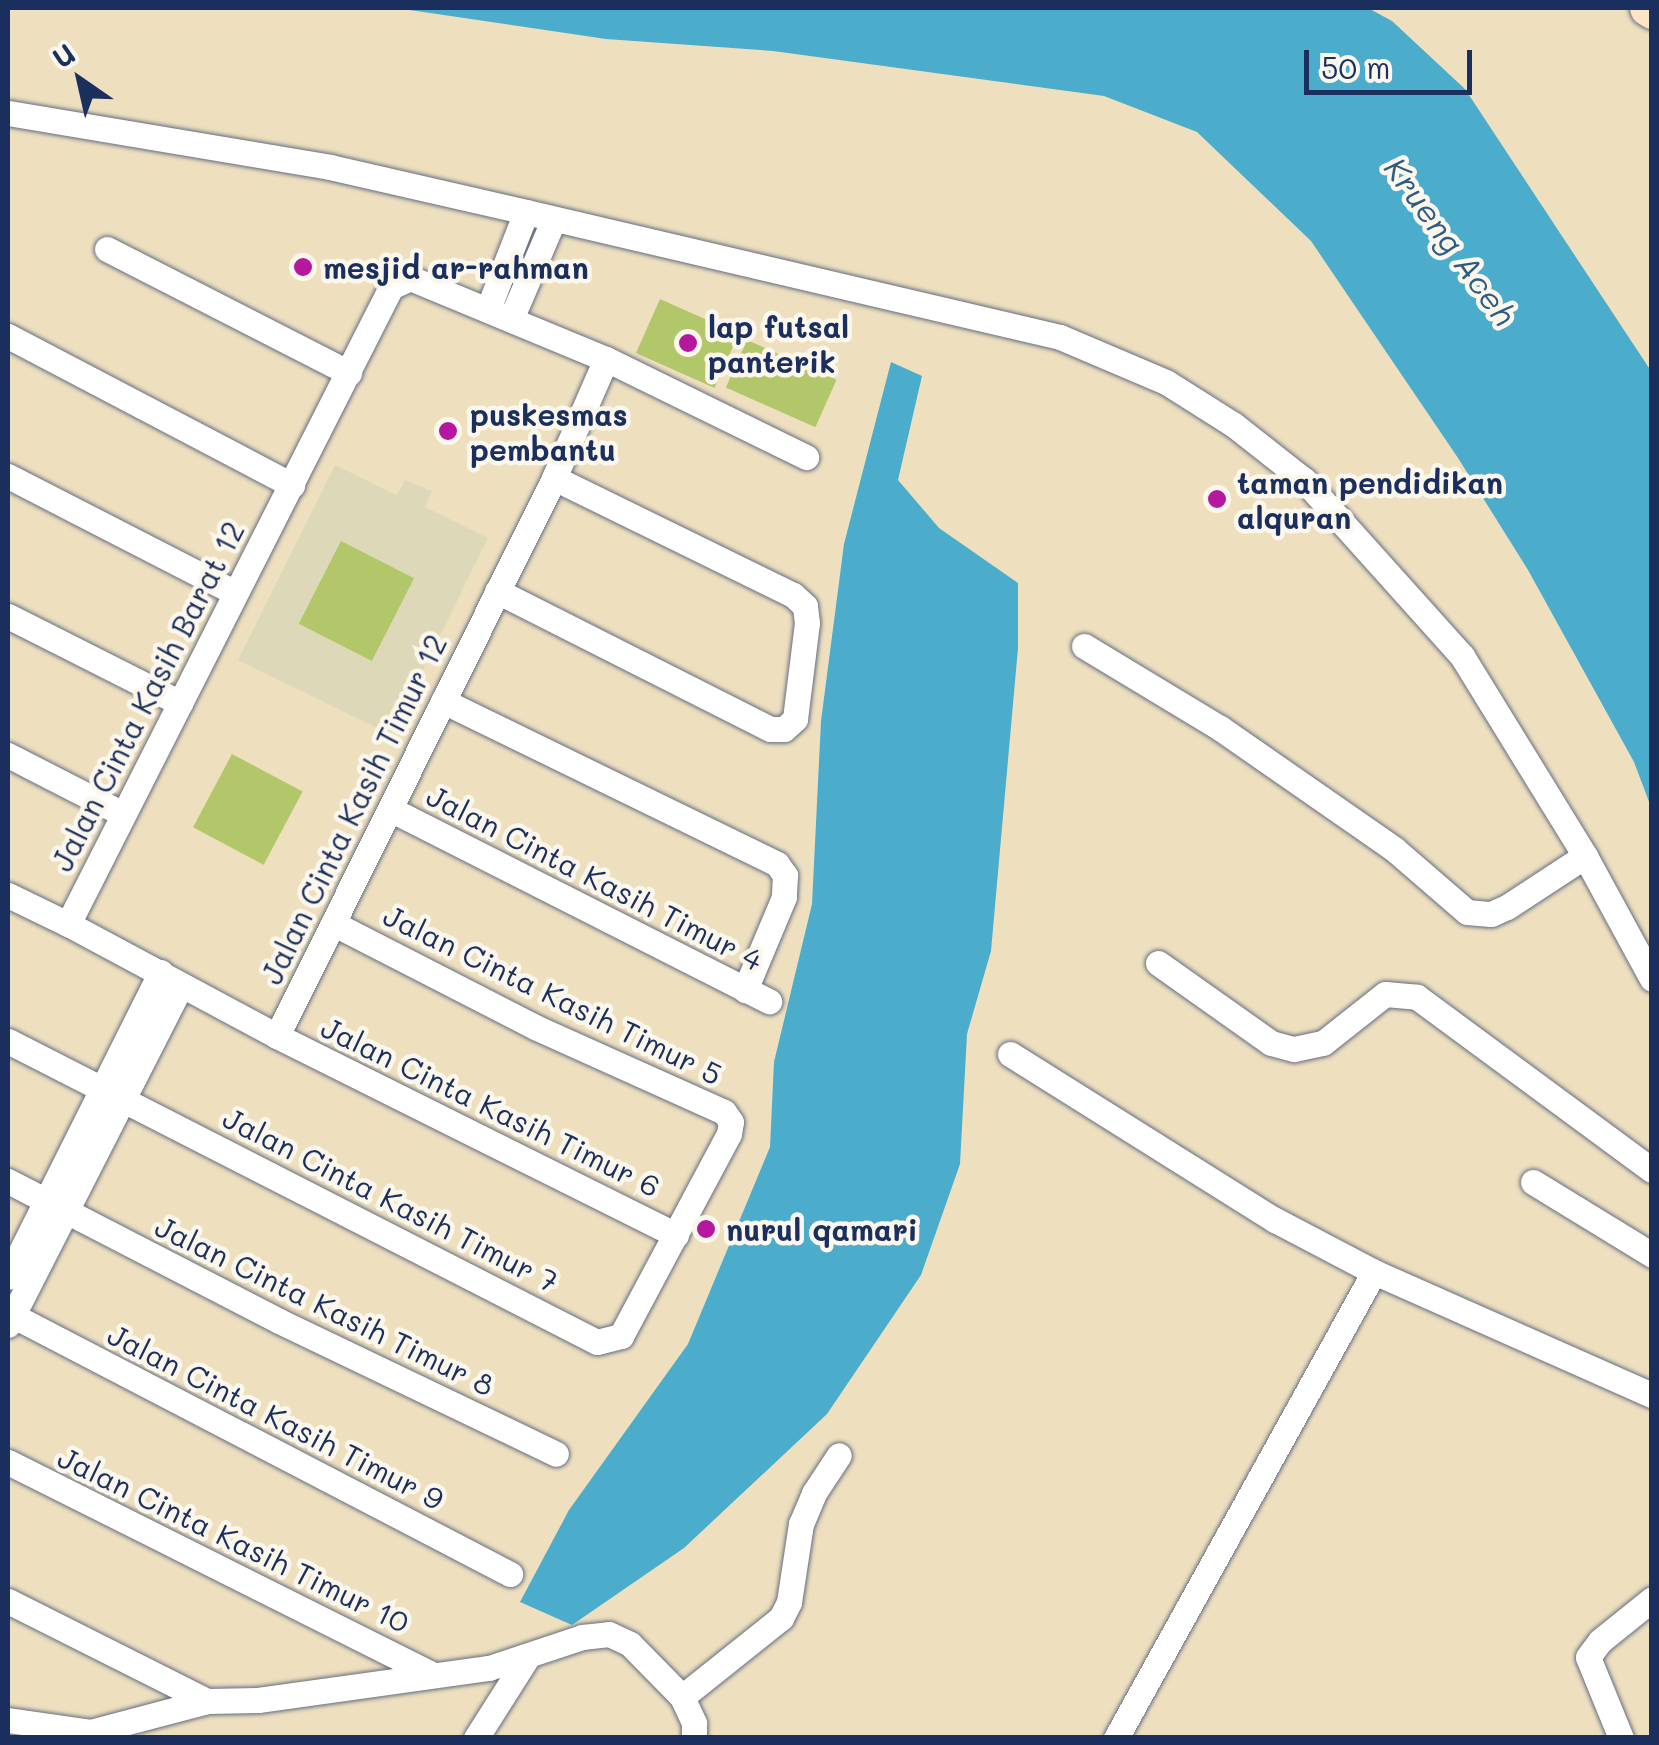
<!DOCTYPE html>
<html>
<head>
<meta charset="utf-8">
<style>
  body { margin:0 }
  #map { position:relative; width:1659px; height:1745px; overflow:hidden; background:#eee0bf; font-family:Mali,sans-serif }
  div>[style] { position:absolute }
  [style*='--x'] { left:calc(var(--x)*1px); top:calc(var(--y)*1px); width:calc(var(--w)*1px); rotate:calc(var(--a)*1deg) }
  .built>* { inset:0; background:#ddd9b8 }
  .green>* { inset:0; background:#b2c66a; transform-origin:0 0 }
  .water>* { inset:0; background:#4caccb }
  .roads { filter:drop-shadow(0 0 2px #656d80) drop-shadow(0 0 2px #656d80) }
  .street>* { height:25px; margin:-12.5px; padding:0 12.5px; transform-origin:12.5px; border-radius:12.5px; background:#fff }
  .secondary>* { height:35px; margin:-17.5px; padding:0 17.5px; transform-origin:17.5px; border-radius:17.5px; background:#fee4c6 }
  .dots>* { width:28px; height:28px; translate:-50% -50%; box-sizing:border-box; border:5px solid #fbf7ec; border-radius:50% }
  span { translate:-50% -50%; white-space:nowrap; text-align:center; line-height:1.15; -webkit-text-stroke:9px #fbf7ec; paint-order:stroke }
  .poi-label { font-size:30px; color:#1b2f5e; font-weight:700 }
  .left { translate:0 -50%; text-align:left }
  .street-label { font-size:30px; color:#1b2f5e }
  .water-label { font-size:32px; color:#2c5b84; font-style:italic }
  .frame { position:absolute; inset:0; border:10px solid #1b2f5e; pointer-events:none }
  .north { position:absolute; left:30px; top:30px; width:100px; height:100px; -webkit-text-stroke:8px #fbf7ec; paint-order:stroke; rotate:326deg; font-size:28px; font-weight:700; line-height:40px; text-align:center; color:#1b2f5e }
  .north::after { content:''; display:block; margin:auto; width:35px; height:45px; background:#1b2f5e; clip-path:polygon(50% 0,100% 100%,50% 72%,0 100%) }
  .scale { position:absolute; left:1304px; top:50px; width:168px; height:45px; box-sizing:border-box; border:5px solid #1b2f5e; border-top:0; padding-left:12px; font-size:30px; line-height:35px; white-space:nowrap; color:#1b2f5e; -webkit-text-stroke:8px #fbf7ec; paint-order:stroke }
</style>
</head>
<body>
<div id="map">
  <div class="built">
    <div style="clip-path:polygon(335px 465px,397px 495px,405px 480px,432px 491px,425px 507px,488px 538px,391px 735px,238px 660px)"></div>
  </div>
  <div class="green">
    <div style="left:660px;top:299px;width:86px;height:59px;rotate:24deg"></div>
    <div style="left:747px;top:340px;width:98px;height:52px;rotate:24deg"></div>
    <div style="left:341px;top:541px;width:82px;height:93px;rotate:27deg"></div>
    <div style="left:232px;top:754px;width:80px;height:83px;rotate:28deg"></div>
  </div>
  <div class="water">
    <div style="clip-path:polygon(396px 8px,1368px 8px,1392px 21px,1465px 89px,1651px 371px,1651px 807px,1634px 762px,1528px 570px,1458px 458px,1311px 241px,1197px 132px,1104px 96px,773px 51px,606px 39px)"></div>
    <div style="clip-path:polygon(891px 362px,922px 376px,898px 480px,939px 528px,1018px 583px,1018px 648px,991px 951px,967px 1034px,960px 1164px,921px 1275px,827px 1414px,684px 1548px,572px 1625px,520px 1602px,569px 1510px,688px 1344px,770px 1147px,774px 1062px,812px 904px,821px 721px,844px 544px)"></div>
  </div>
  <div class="roads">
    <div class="street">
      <div style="--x:8;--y:113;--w:326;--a:9.5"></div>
      <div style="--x:330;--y:167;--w:201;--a:12.9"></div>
      <div style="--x:526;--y:212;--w:548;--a:13.17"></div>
      <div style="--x:1060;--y:337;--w:115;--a:23"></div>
      <div style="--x:1166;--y:382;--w:80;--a:32.3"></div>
      <div style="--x:1234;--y:425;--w:89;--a:38.2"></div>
      <div style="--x:1304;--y:480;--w:237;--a:48.1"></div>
      <div style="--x:1462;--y:656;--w:235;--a:58.4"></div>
      <div style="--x:1585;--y:856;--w:140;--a:61.4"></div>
      <div style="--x:107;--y:249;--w:272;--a:27.1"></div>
      <div style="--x:410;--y:278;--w:212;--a:22.5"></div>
      <div style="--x:606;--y:359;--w:130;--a:113.6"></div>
      <div style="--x:554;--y:478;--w:623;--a:116.4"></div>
      <div style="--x:277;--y:1036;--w:237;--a:-151.8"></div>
      <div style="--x:68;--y:924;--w:714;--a:-63.11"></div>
      <div style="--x:391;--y:287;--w:21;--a:-25"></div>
      <div style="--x:488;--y:309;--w:104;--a:-68.6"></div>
      <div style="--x:511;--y:319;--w:107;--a:-66.8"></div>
      <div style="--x:8;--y:336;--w:321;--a:27.7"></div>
      <div style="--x:606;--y:359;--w:223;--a:26.1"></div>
      <div style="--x:8;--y:476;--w:254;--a:27.2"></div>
      <div style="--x:497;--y:591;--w:306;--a:26.8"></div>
      <div style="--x:770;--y:729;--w:14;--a:0"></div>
      <div style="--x:784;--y:729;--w:15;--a:-42"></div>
      <div style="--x:795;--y:719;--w:97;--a:-82.9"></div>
      <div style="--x:807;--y:623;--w:17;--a:-97"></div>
      <div style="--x:805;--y:606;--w:16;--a:-137"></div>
      <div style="--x:793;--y:595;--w:266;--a:-153.9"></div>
      <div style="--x:8;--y:616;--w:193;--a:26.8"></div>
      <div style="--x:1084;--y:646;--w:159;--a:31.1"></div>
      <div style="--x:1220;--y:728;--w:212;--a:34.8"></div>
      <div style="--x:1394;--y:849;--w:96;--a:40.8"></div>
      <div style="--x:1467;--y:912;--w:24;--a:5"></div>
      <div style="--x:1491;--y:914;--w:17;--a:-24"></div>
      <div style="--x:1507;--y:907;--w:93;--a:-33.2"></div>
      <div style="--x:443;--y:701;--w:372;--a:26"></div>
      <div style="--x:777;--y:864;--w:14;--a:54"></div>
      <div style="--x:785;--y:875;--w:22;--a:93"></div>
      <div style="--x:784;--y:897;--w:101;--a:112.8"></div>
      <div style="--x:8;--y:755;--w:129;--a:27.2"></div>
      <div style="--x:392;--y:810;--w:423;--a:26.9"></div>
      <div style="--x:8;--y:895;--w:67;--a:25.8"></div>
      <div style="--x:1158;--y:963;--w:138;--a:35.3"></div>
      <div style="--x:1271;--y:1043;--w:24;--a:15"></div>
      <div style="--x:1294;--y:1049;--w:30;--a:-12"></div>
      <div style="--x:1323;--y:1043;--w:79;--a:-38.3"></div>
      <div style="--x:1385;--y:994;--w:32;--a:5"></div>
      <div style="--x:1417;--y:997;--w:292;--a:36.4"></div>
      <div style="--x:277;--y:1036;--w:446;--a:26.5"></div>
      <div style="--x:8;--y:1041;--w:661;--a:27.07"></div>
      <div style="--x:597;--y:1342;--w:25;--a:-14"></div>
      <div style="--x:621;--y:1336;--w:229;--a:-61.9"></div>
      <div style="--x:729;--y:1134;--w:12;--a:-81"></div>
      <div style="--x:731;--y:1122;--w:12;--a:-125"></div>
      <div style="--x:724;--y:1112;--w:207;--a:-155.8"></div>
      <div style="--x:535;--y:1027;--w:227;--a:-152.8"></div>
      <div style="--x:1010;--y:1054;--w:313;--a:32.1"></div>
      <div style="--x:1275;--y:1220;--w:112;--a:27.7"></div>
      <div style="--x:1374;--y:1272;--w:304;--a:23.9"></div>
      <div style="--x:8;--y:1181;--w:305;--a:27.3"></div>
      <div style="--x:279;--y:1321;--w:307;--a:25.6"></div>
      <div style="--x:1533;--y:1182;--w:140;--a:31.5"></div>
      <div style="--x:8;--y:1277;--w:341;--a:-63.4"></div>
      <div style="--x:8;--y:1313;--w:566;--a:27.47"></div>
      <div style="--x:8;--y:1325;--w:381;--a:-63"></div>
      <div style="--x:8;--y:1462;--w:474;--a:26.6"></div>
      <div style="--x:8;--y:1601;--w:223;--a:26.7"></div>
      <div style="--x:682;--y:1697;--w:127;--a:-38.6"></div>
      <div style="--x:781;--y:1618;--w:18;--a:-63"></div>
      <div style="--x:789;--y:1602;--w:79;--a:-81.3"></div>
      <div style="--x:801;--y:1524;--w:34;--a:-67"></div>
      <div style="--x:814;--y:1493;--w:45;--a:-56.7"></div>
      <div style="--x:8;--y:1720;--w:83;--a:8.3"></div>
      <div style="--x:90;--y:1732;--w:8;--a:45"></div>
      <div style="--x:90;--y:1732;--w:121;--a:-14.8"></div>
      <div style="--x:207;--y:1701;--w:51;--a:-1.1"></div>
      <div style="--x:258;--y:1700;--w:233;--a:-7.9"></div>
      <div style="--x:489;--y:1668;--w:98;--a:-18.4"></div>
      <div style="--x:582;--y:1637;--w:27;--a:-6"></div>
      <div style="--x:609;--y:1634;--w:23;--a:25"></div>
      <div style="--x:630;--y:1644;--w:74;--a:45.5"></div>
      <div style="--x:682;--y:1697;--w:29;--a:65"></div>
      <div style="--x:694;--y:1723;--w:15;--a:90"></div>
      <div style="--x:476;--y:1738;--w:97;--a:-57.6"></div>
      <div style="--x:1116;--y:1738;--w:533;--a:-61.03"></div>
      <div style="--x:1621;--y:1738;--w:87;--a:-112.2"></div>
      <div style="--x:1588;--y:1657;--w:20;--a:-53"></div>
      <div style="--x:1600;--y:1641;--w:67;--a:-38.9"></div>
    </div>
    <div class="secondary">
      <div style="--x:1647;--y:8;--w:6;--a:31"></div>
    </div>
  </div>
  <div class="dots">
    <div style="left:303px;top:267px;background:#b5179e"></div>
    <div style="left:688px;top:343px;background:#b5179e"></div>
    <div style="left:448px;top:431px;background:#b5179e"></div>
    <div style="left:1217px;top:499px;background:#b5179e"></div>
    <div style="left:706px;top:1229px;background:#b5179e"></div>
  </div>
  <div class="poi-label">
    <span class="left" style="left:323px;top:267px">mesjid ar-rahman</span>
    <span class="left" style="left:708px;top:343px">lap futsal<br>panterik</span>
    <span class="left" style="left:470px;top:431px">puskesmas<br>pembantu</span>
    <span class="left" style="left:1237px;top:499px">taman pendidikan<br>alquran</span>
    <span class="left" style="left:726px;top:1229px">nurul qamari</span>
  </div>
  <div class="street-label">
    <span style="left:147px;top:696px;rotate:-63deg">Jalan Cinta Kasih Barat 12</span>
    <span style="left:353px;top:809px;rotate:-64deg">Jalan Cinta Kasih Timur 12</span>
    <span style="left:595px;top:877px;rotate:27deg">Jalan Cinta Kasih Timur 4</span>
    <span style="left:553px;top:994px;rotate:26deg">Jalan Cinta Kasih Timur 5</span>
    <span style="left:491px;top:1106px;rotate:26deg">Jalan Cinta Kasih Timur 6</span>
    <span style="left:391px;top:1199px;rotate:27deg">Jalan Cinta Kasih Timur 7</span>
    <span style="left:325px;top:1305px;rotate:26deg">Jalan Cinta Kasih Timur 8</span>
    <span style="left:276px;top:1416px;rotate:27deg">Jalan Cinta Kasih Timur 9</span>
    <span style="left:234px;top:1539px;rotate:26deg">Jalan Cinta Kasih Timur 10</span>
  </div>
  <div class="water-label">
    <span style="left:1451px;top:241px;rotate:54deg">Krueng Aceh</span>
  </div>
  <div class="frame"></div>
  <div class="north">U</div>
  <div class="scale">50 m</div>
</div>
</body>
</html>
